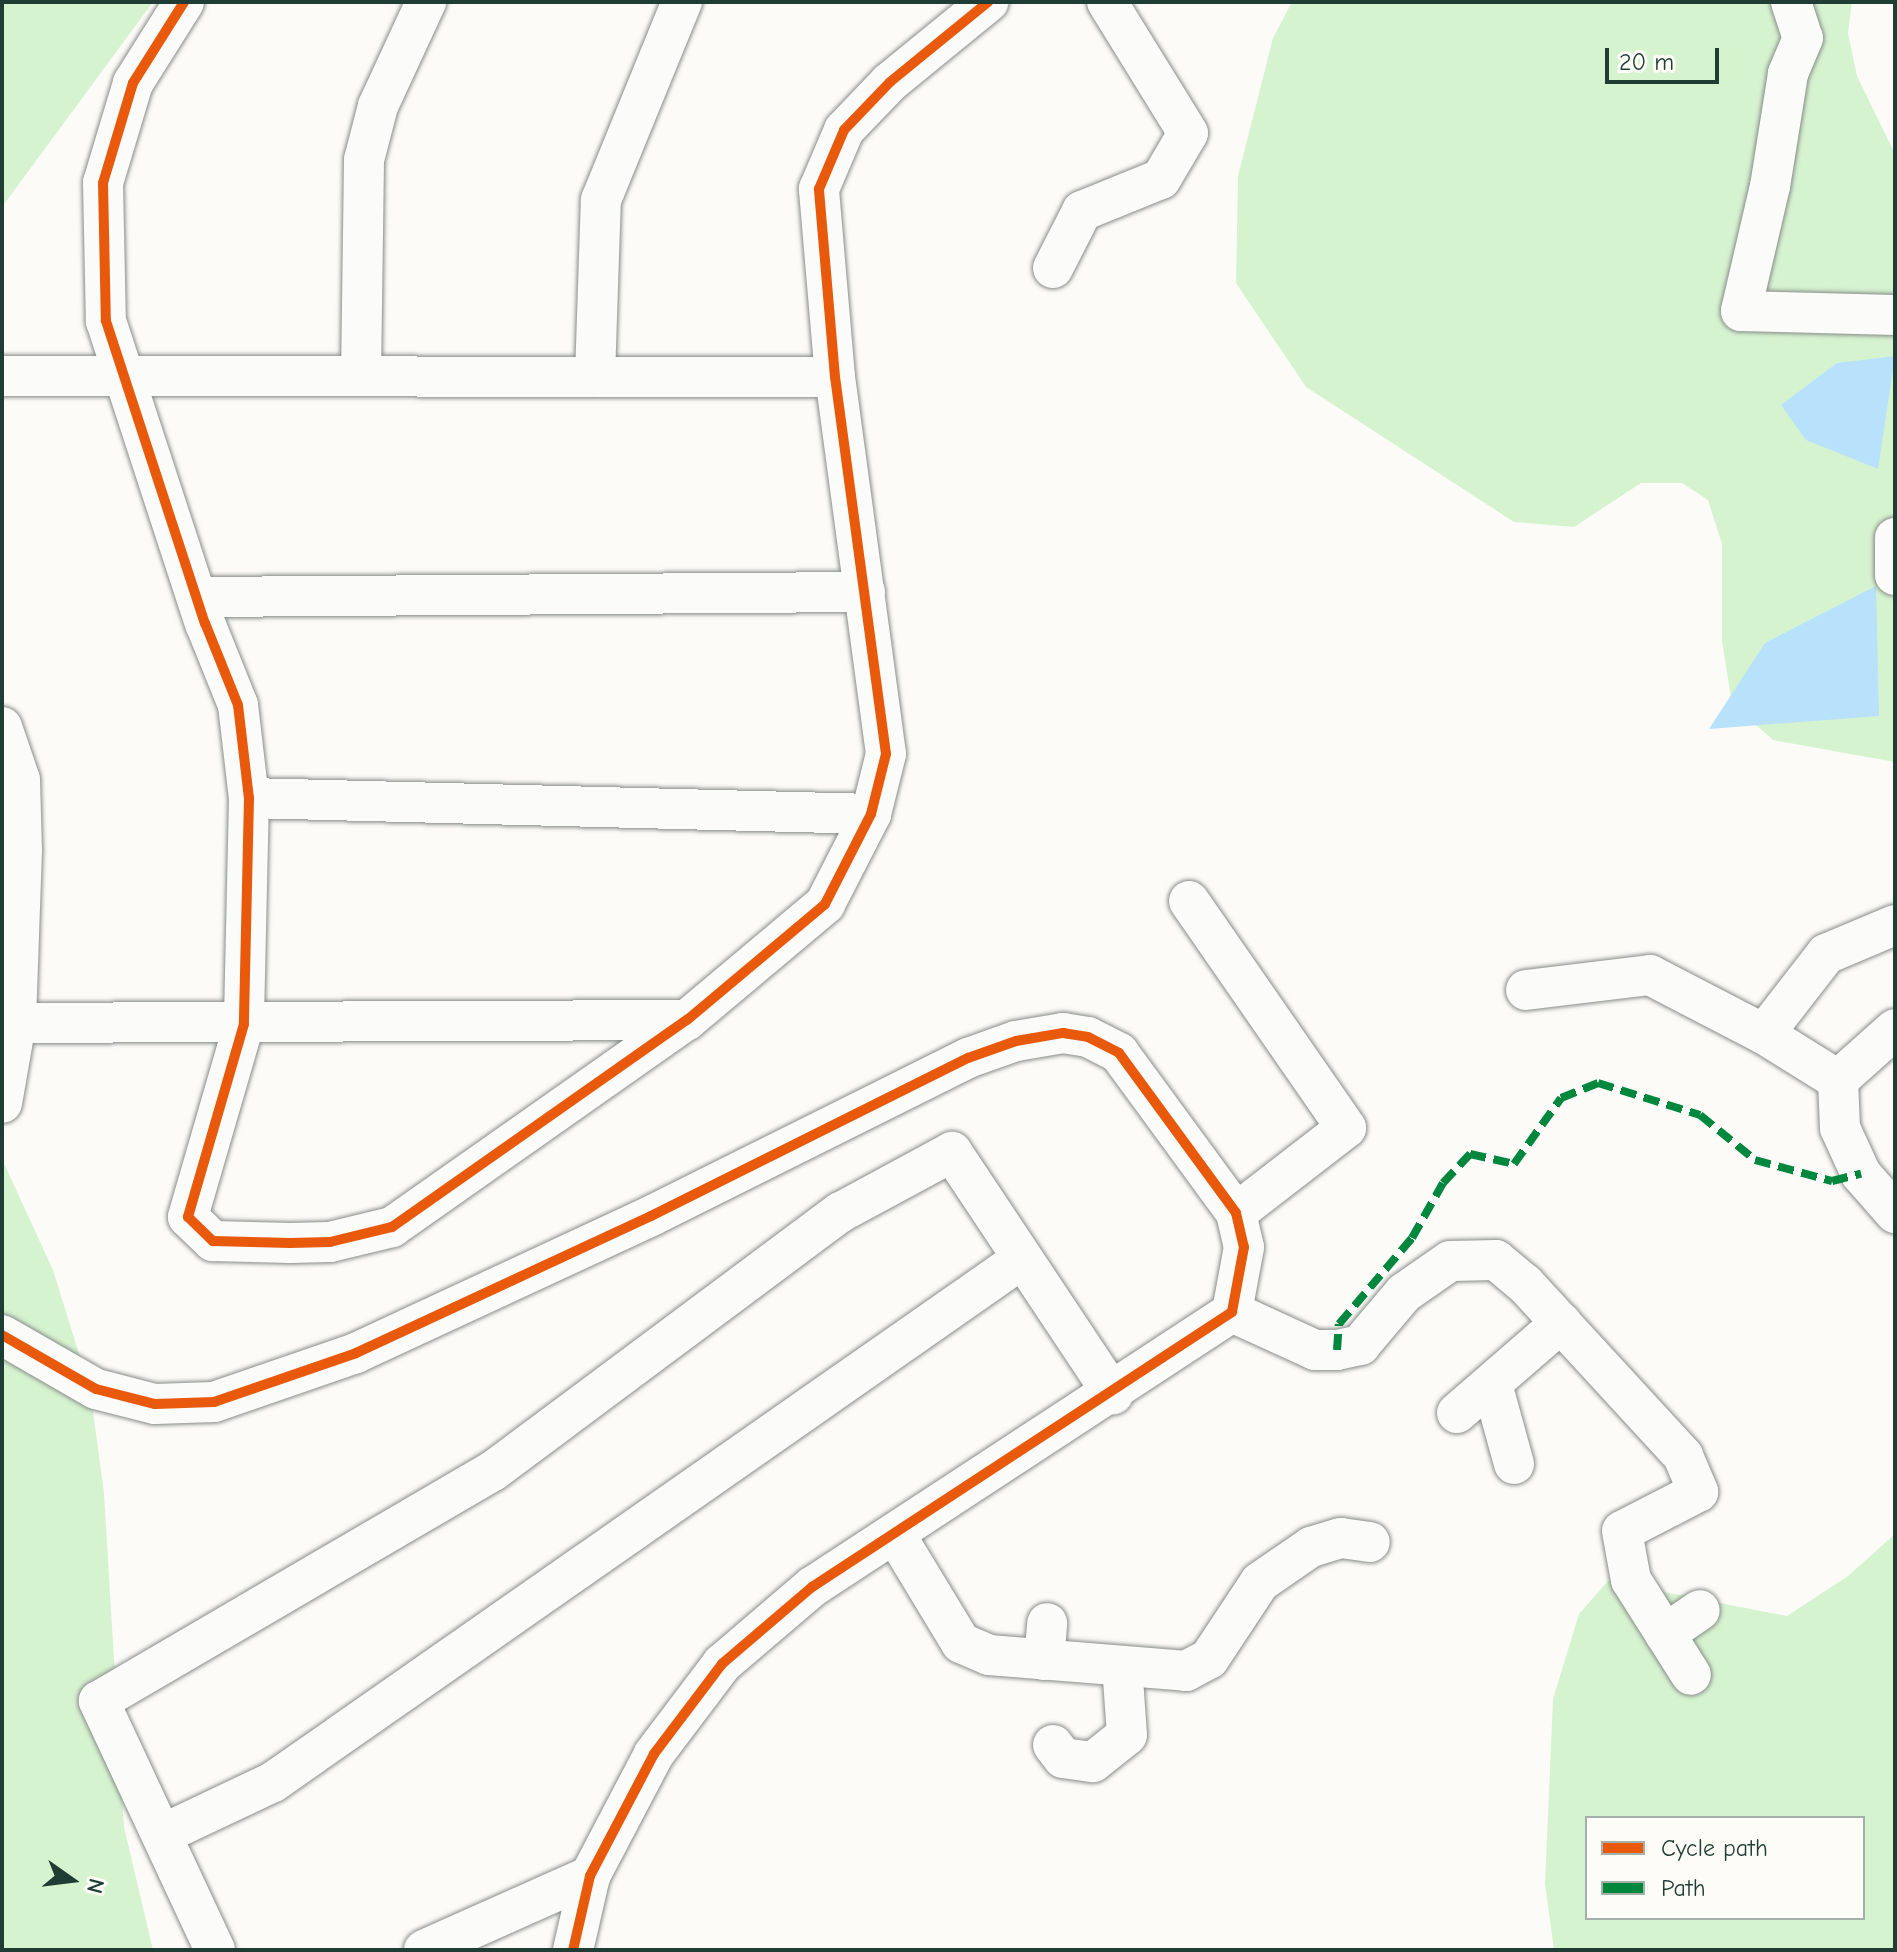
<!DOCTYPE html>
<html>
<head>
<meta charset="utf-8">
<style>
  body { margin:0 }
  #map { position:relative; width:1897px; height:1952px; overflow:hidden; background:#fcfbf8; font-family:"Comic Neue",sans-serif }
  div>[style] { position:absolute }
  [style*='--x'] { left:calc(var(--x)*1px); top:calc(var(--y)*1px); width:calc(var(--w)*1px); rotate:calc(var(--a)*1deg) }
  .green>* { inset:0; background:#d6f3d0 }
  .water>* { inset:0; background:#b8e1fb }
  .roads { filter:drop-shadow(0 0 2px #888d8a) drop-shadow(0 0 2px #888d8a) }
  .minor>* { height:40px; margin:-20px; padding:0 20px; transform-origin:20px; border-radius:20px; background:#fbfbf9 }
  .quiet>* { height:8px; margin-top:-4px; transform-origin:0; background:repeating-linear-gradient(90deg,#00873e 0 16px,transparent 0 24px) }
  .cycleway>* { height:10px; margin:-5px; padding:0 5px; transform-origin:5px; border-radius:5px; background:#e8590c }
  span { translate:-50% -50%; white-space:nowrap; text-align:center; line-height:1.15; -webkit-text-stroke:8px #fdfcf7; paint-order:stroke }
  .frame { position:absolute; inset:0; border:4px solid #1f3d34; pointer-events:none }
  .legend { position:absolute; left:1585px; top:1816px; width:280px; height:104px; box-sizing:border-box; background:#fdfcf7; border:2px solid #a4b0a9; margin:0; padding:10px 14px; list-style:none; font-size:24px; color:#1f3d34 }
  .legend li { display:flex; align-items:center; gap:16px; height:40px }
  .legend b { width:40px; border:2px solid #a4b0a9 }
  .north { position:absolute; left:32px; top:1840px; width:80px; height:80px; -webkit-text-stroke:6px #fdfcf7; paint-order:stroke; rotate:104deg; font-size:22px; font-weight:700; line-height:32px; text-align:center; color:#1f3d34 }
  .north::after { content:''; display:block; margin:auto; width:28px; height:36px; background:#1f3d34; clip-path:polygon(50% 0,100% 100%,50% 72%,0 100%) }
  .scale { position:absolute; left:1605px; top:48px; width:114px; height:36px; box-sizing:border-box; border:4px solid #1f3d34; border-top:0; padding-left:10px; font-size:24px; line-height:28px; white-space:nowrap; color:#1f3d34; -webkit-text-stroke:6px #fdfcf7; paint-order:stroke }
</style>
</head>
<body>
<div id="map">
  <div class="green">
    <div style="clip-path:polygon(2px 2px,153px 2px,2px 207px)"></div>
    <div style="clip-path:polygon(1292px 2px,1852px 2px,1848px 33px,1857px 76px,1895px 154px,1895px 762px,1773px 740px,1732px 704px,1722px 641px,1722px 544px,1708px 500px,1682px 483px,1641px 483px,1574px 527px,1514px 522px,1306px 387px,1236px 283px,1238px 176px,1273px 38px)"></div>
    <div style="clip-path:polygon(2px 1159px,53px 1270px,90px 1389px,104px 1493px,124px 1827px,153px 1950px,2px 1950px)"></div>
    <div style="clip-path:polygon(evenodd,1895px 1534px,1895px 1950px,1554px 1950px,1545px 1884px,1553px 1699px,1579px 1614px,1608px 1581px,1787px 1616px,1848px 1576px,1895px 1534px,1587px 1818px,1863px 1818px,1863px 1918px,1587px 1918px,1587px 1818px)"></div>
  </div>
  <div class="water">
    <div style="clip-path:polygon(1895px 356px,1878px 469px,1806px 440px,1781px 405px,1837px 363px)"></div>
    <div style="clip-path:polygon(1876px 586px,1879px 716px,1709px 729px,1765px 643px)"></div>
  </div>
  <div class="roads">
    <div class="minor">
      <div style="--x:184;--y:2;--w:96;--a:122.2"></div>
      <div style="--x:133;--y:83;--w:104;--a:106.7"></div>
      <div style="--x:103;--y:183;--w:138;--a:88.8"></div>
      <div style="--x:106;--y:321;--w:318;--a:71.9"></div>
      <div style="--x:205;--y:623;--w:88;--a:68.1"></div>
      <div style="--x:238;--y:705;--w:94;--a:83.3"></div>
      <div style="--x:249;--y:798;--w:226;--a:91.3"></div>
      <div style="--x:244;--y:1024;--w:201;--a:106.2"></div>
      <div style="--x:188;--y:1217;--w:35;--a:44"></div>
      <div style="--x:213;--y:1241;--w:77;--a:1.5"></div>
      <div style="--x:290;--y:1243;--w:40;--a:-1.4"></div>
      <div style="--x:330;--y:1242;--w:64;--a:-13.6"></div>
      <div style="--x:392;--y:1227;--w:360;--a:-35.1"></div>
      <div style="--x:687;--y:1020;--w:180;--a:-40"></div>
      <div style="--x:825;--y:904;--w:101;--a:-62.9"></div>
      <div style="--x:871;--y:814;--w:62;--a:-76"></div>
      <div style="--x:886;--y:754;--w:380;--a:-97.7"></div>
      <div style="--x:835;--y:377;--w:189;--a:-94.9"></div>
      <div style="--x:819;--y:189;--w:64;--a:-67"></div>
      <div style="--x:844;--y:130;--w:66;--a:-46.2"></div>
      <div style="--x:890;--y:82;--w:127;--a:-39.2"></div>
      <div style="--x:1791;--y:2;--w:38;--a:72"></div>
      <div style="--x:1803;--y:38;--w:39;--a:113"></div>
      <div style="--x:1788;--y:74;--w:113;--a:99.1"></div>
      <div style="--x:1770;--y:186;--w:128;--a:103.1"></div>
      <div style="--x:1741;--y:311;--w:154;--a:1.5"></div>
      <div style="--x:1053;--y:268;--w:64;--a:-63"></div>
      <div style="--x:1082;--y:211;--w:85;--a:-22.1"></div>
      <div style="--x:1161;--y:179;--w:53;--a:-59.6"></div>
      <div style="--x:1188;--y:133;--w:154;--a:-121.7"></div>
      <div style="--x:2;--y:376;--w:833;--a:0.07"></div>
      <div style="--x:361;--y:376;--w:216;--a:-89.2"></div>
      <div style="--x:364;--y:160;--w:56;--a:-75.5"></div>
      <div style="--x:378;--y:106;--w:115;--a:-65.2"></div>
      <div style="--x:595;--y:377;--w:177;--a:-88.1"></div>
      <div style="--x:601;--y:200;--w:214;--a:-67.8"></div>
      <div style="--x:1895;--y:538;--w:37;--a:90"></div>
      <div style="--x:197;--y:597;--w:668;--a:-0.43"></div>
      <div style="--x:2;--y:727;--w:56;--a:71.2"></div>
      <div style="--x:20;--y:780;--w:70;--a:88.4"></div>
      <div style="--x:22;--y:850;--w:173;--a:92"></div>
      <div style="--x:16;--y:1023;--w:81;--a:99.9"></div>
      <div style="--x:249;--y:798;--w:622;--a:1.47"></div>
      <div style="--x:1189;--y:901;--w:276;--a:55.3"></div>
      <div style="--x:1346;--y:1128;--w:139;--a:142.3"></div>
      <div style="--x:1526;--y:990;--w:125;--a:-6.9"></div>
      <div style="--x:1650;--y:975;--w:128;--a:27.4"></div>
      <div style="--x:1764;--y:1034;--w:87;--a:31.9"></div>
      <div style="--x:1838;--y:1080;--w:48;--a:87.6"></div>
      <div style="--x:1840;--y:1128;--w:51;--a:65.5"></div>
      <div style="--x:1861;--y:1174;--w:52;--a:48.9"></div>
      <div style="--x:2;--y:1023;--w:685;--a:-0.25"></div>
      <div style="--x:1764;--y:1034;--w:101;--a:-52.2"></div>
      <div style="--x:1826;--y:954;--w:75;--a:-22.8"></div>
      <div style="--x:1838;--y:1080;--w:76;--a:-41.8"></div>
      <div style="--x:1232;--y:1312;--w:91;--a:24.6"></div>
      <div style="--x:1315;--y:1350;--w:22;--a:0"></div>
      <div style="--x:1337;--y:1350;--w:24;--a:-12"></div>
      <div style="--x:1360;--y:1345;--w:68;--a:-49.8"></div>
      <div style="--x:1404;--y:1293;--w:56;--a:-34.8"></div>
      <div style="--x:1450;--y:1261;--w:46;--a:-1.2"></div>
      <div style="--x:1496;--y:1260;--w:38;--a:40"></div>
      <div style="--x:1525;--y:1284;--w:234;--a:47.4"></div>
      <div style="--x:1683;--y:1456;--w:39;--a:67"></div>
      <div style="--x:1698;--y:1492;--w:85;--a:152.8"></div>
      <div style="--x:1622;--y:1531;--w:50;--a:79.6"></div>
      <div style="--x:1631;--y:1580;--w:112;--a:57.7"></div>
      <div style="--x:2;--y:1335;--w:108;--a:29.9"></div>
      <div style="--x:96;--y:1389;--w:61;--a:14.3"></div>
      <div style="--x:155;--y:1404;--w:59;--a:-1.9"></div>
      <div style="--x:214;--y:1402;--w:150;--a:-19"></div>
      <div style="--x:356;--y:1353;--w:325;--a:-24.9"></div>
      <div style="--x:651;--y:1216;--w:354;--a:-26.5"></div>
      <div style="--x:968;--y:1058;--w:51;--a:-19.5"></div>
      <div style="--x:1016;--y:1041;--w:48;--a:-9.7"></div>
      <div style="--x:1063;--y:1033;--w:25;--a:9"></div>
      <div style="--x:1088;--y:1037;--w:35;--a:27"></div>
      <div style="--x:1119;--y:1053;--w:198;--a:53.8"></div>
      <div style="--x:1236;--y:1213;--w:35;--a:77"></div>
      <div style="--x:1244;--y:1247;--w:66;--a:100.5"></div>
      <div style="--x:1232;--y:1312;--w:502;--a:146.78"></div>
      <div style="--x:812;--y:1587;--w:118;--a:139.5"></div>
      <div style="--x:722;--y:1664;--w:113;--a:127.1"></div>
      <div style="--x:654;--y:1754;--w:138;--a:117.7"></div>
      <div style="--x:590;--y:1876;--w:76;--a:102.9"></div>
      <div style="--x:1492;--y:1384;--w:83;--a:74.6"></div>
      <div style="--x:1457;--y:1413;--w:138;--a:-40.9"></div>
      <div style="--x:895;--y:1534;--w:127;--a:58.8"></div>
      <div style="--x:961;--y:1643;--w:30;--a:23"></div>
      <div style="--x:989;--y:1655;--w:198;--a:4.6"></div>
      <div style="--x:1186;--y:1671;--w:26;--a:-28"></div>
      <div style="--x:1209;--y:1659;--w:92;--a:-56.5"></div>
      <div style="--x:1260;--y:1582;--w:62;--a:-34.5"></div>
      <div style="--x:1311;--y:1547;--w:31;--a:-17"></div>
      <div style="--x:1341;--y:1538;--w:29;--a:8"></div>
      <div style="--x:1665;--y:1634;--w:42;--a:-34.4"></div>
      <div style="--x:1044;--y:1660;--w:37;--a:-85"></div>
      <div style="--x:1053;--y:1745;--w:16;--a:52"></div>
      <div style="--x:1063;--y:1758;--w:30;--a:8"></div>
      <div style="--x:1093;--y:1762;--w:43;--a:-38.5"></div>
      <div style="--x:1127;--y:1735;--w:69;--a:-94.1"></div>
      <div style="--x:163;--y:1834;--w:122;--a:-25.3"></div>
      <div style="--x:273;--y:1782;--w:914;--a:-34.93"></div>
      <div style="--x:215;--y:1950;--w:275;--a:-115"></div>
      <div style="--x:99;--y:1701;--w:456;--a:-30.3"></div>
      <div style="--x:493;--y:1471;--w:434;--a:-36.7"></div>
      <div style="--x:841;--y:1212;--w:126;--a:-28.4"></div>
      <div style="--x:952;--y:1152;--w:291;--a:56.4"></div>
      <div style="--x:424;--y:1950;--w:182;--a:-24"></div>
    </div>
  </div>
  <div class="quiet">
    <div style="--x:1337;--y:1350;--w:26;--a:-86"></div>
    <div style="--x:1339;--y:1324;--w:113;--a:-49.7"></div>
    <div style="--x:1412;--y:1238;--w:63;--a:-60.6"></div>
    <div style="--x:1443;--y:1183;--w:40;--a:-47"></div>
    <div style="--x:1470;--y:1154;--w:45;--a:12.8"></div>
    <div style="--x:1514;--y:1164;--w:81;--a:-54.5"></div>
    <div style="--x:1561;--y:1098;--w:40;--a:-22"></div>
    <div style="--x:1598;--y:1083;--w:107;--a:17.4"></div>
    <div style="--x:1700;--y:1115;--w:71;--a:39.3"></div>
    <div style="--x:1755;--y:1160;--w:80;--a:15.3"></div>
    <div style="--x:1832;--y:1181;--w:30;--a:-14"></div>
  </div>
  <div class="cycleway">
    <div style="--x:184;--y:2;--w:96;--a:122.2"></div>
    <div style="--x:133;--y:83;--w:104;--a:106.7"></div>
    <div style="--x:103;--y:183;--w:138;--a:88.8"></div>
    <div style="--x:106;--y:321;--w:318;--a:71.9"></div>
    <div style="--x:205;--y:623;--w:88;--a:68.1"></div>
    <div style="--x:238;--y:705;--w:94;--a:83.3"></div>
    <div style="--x:249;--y:798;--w:226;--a:91.3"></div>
    <div style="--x:244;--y:1024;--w:201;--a:106.2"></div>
    <div style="--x:188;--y:1217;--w:35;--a:44"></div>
    <div style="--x:213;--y:1241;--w:77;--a:1.5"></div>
    <div style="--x:290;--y:1243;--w:40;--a:-1.4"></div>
    <div style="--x:330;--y:1242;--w:64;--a:-13.6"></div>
    <div style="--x:392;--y:1227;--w:360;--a:-35.1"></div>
    <div style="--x:687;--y:1020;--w:180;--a:-40"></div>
    <div style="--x:825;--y:904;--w:101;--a:-62.9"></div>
    <div style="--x:871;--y:814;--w:62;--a:-76"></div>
    <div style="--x:886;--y:754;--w:380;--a:-97.7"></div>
    <div style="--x:835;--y:377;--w:189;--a:-94.9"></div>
    <div style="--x:819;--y:189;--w:64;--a:-67"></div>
    <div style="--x:844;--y:130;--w:66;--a:-46.2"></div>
    <div style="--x:890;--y:82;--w:127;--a:-39.2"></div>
    <div style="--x:2;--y:1335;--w:108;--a:29.9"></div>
    <div style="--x:96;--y:1389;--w:61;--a:14.3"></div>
    <div style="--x:155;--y:1404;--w:59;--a:-1.9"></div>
    <div style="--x:214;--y:1402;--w:150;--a:-19"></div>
    <div style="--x:356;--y:1353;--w:325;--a:-24.9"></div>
    <div style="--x:651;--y:1216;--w:354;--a:-26.5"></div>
    <div style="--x:968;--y:1058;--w:51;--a:-19.5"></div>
    <div style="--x:1016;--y:1041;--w:48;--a:-9.7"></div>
    <div style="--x:1063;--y:1033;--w:25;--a:9"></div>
    <div style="--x:1088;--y:1037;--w:35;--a:27"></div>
    <div style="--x:1119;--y:1053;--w:198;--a:53.8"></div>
    <div style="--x:1236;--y:1213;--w:35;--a:77"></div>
    <div style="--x:1244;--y:1247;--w:66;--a:100.5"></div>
    <div style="--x:1232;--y:1312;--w:502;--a:146.78"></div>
    <div style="--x:812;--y:1587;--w:118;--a:139.5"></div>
    <div style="--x:722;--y:1664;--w:113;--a:127.1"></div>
    <div style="--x:654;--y:1754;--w:138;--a:117.7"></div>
    <div style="--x:590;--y:1876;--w:76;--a:102.9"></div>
  </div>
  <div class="frame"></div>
  <ul class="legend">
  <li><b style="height:10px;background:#e8590c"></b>Cycle path</li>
  <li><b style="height:10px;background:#00873e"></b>Path</li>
  </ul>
  <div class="north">N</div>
  <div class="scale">20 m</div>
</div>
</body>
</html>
